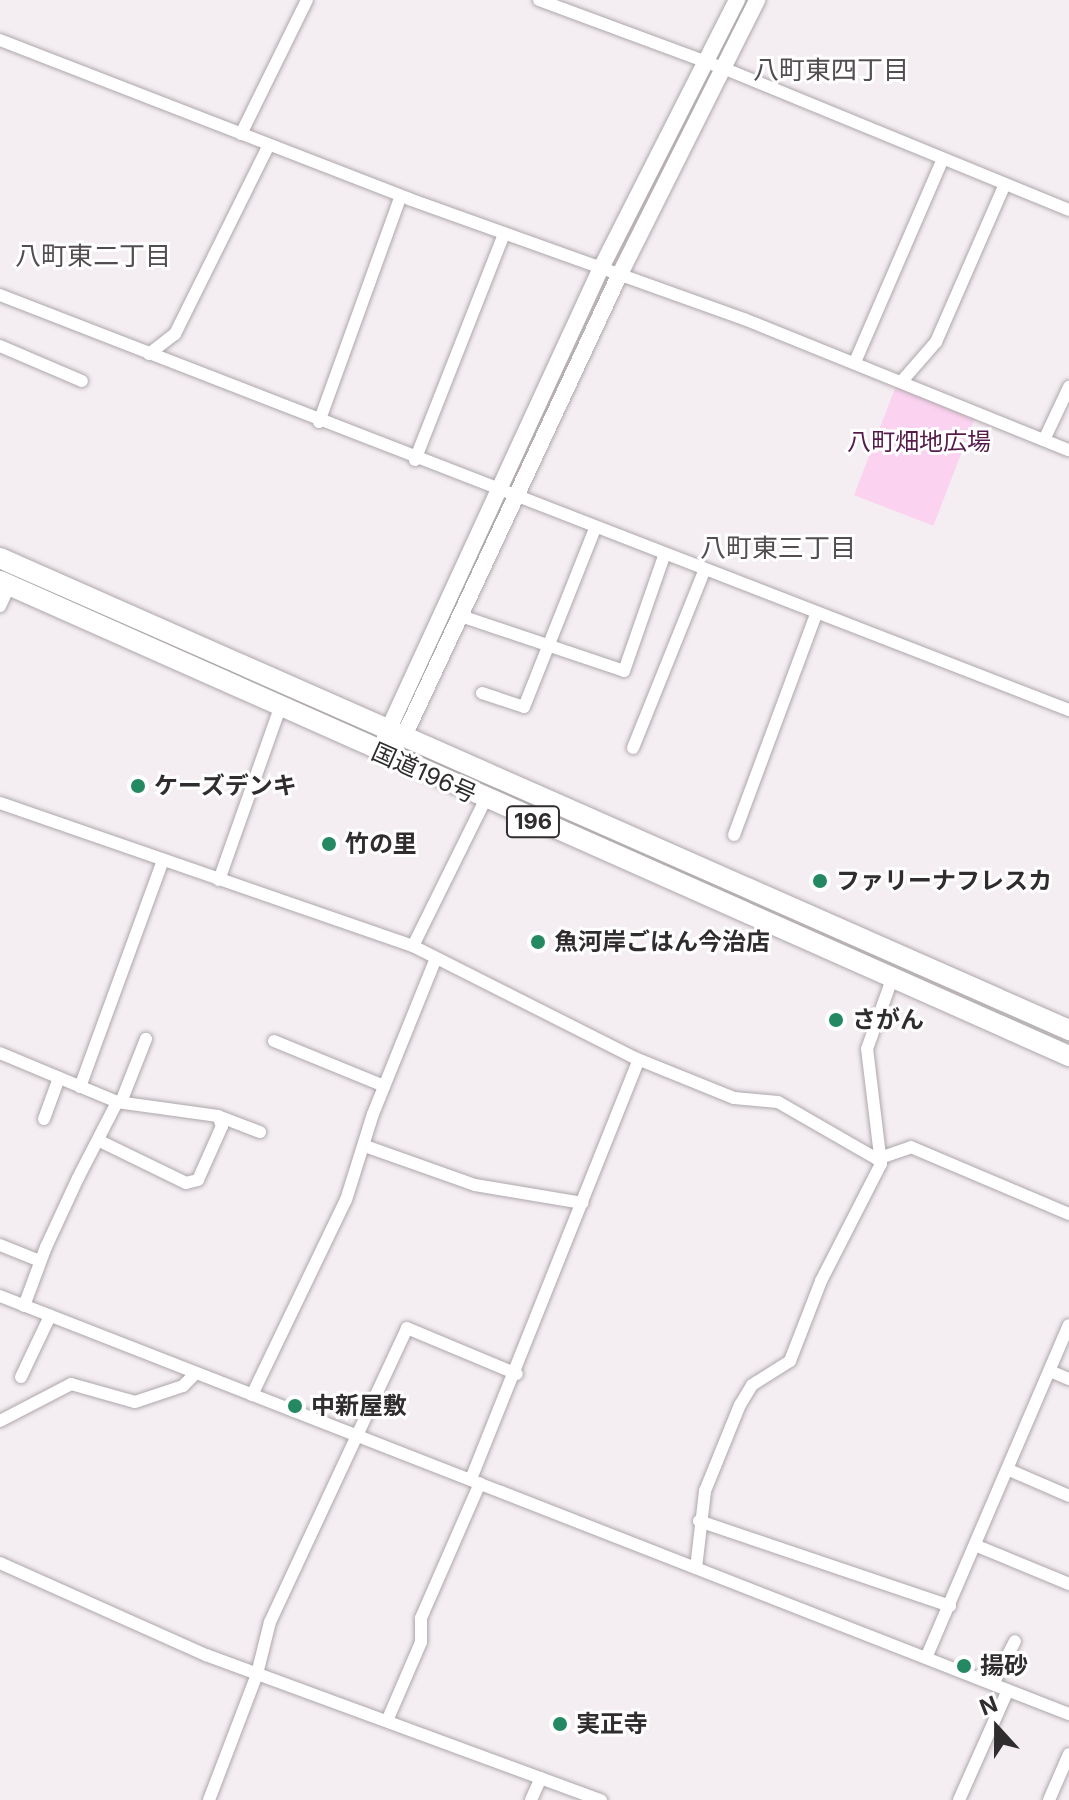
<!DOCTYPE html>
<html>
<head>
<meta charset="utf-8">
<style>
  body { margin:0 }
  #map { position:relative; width:1069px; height:1800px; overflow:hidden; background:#f4edf2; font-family:Inter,"Noto Sans JP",sans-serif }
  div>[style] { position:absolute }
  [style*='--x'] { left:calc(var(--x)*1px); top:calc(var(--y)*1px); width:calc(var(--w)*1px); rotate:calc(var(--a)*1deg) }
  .green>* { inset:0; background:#fbd2f0; transform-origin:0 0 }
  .roads { filter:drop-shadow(0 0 2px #ada7ab) drop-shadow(0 0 2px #ada7ab) }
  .minor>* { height:12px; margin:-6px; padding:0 6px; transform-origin:6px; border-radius:6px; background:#fff }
  .tertiary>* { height:16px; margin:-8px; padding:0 8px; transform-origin:8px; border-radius:8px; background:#fff }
  .trunk>* { height:20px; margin:-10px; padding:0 10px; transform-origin:10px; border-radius:10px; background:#fff }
  .dots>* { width:22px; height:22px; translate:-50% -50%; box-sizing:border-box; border:4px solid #fff; border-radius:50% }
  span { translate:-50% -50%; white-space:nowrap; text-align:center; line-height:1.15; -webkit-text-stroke:6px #fff; paint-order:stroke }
  .shield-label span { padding:2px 6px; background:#fff; border:2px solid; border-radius:6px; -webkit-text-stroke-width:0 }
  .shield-label { font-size:22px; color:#302d2f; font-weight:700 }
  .park-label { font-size:24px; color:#551b4a }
  .street-label { font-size:24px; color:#302d2f }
  .poi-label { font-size:24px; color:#302d2f; font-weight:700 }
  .left { translate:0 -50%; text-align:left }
  .neighbourhood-label { font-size:26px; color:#524d51 }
  .north { position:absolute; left:957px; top:1688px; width:80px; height:80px; -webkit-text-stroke:6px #fff; paint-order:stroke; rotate:339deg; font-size:22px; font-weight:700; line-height:32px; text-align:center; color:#302d2f }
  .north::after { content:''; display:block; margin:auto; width:28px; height:36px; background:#302d2f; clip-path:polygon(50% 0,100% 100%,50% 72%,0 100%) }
</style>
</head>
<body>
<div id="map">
  <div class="green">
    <div style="left:896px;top:386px;width:85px;height:117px;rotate:21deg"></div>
  </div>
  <div class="roads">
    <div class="minor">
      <div style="--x:539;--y:0;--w:196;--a:20.3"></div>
      <div style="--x:723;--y:68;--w:374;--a:22.3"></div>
      <div style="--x:0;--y:40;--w:439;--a:21.2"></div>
      <div style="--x:409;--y:199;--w:356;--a:19.7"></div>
      <div style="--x:744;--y:319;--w:350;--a:22"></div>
      <div style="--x:241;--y:134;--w:149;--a:-63.8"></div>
      <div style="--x:0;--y:295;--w:1147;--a:21.22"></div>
      <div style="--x:0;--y:346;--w:89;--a:23.1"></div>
      <div style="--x:149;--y:354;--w:33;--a:-38"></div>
      <div style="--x:175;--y:334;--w:211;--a:-63.6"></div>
      <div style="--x:855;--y:362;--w:221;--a:-66.6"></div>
      <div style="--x:902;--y:381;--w:52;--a:-48.9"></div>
      <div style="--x:936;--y:342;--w:170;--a:-66.4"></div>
      <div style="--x:319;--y:422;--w:240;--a:-70.1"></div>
      <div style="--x:1044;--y:440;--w:59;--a:-64.7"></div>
      <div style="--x:415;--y:460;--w:243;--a:-68.5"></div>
      <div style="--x:0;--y:606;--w:23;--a:-65"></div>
      <div style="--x:461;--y:616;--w:172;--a:18.6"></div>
      <div style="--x:624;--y:671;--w:122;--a:-70.8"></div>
      <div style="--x:482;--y:693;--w:44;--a:18.4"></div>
      <div style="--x:524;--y:707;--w:192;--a:-68.3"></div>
      <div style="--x:633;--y:748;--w:191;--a:-68.1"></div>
      <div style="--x:0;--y:803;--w:437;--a:19.1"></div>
      <div style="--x:413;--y:946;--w:249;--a:26.8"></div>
      <div style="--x:635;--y:1058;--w:107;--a:22"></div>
      <div style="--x:734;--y:1098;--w:44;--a:5.2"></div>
      <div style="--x:778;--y:1102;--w:114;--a:29.9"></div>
      <div style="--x:877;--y:1159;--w:36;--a:-19"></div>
      <div style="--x:911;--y:1147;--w:172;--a:23"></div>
      <div style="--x:734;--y:835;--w:236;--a:-69.6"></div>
      <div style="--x:219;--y:880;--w:182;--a:-70.5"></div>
      <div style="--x:413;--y:946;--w:163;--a:-63.7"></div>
      <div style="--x:274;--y:1041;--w:119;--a:22.2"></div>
      <div style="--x:0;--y:1053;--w:127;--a:22.7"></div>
      <div style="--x:80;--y:1087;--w:242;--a:-69.9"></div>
      <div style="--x:121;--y:1102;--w:68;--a:-68.4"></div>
      <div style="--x:218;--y:1116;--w:45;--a:20.9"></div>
      <div style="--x:44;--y:1119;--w:44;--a:-69.9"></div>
      <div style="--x:365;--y:1146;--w:117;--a:19.5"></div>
      <div style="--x:475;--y:1185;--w:109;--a:9.5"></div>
      <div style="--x:0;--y:1245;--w:43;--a:21.8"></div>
      <div style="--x:0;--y:1296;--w:1148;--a:21.36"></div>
      <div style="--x:24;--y:1306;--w:63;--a:-69.6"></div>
      <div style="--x:46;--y:1247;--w:76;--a:-65.1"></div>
      <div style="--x:78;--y:1178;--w:85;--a:-62.8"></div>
      <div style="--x:117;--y:1102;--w:102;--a:7.9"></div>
      <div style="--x:218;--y:1116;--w:11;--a:68"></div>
      <div style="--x:222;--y:1126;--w:59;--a:114"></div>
      <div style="--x:198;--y:1180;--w:12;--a:166"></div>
      <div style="--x:186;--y:1183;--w:98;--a:-154"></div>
      <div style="--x:1050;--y:1371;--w:21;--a:23"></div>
      <div style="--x:21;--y:1377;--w:68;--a:-64.6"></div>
      <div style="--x:252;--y:1395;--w:216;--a:-64.3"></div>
      <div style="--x:346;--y:1200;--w:90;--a:-72.6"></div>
      <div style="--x:373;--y:1114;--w:168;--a:-68"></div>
      <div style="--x:0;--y:1421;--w:80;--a:-27.5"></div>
      <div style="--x:71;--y:1384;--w:66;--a:15.7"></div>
      <div style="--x:135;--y:1402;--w:51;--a:-18.4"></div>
      <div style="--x:183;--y:1386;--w:18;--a:-45"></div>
      <div style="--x:1009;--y:1470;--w:65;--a:23.4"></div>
      <div style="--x:471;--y:1479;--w:451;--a:-68.2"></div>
      <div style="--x:699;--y:1521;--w:265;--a:18.7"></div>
      <div style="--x:977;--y:1546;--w:100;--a:22.4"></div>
      <div style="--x:0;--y:1563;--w:226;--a:24.1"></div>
      <div style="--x:206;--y:1655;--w:421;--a:20.2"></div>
      <div style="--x:696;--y:1568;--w:78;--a:-83.3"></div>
      <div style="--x:705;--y:1491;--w:93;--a:-67.9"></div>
      <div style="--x:740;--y:1405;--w:23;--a:-59"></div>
      <div style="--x:752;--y:1385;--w:45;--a:-32.3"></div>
      <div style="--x:790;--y:1361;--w:86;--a:-68.8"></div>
      <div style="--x:821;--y:1281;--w:131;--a:-62.9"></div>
      <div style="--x:881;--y:1164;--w:116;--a:-96.9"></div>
      <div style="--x:867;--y:1049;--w:74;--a:-70.3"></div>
      <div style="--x:926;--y:1658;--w:362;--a:-66.8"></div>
      <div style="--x:993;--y:1684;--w:48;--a:-62.9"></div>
      <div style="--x:387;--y:1721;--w:86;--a:-66.7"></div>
      <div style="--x:421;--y:1642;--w:24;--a:-90"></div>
      <div style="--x:421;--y:1618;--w:147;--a:-66.4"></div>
      <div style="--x:209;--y:1800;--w:135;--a:-69.1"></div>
      <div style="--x:257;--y:1674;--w:54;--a:-76"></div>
      <div style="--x:270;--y:1622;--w:324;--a:-65"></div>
      <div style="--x:407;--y:1328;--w:119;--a:22.7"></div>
      <div style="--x:531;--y:1800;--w:24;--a:-66"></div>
      <div style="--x:959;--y:1800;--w:120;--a:-66"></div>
      <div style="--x:1049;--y:1800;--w:50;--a:-66.5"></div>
    </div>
    <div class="tertiary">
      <div style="--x:385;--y:737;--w:514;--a:-65.28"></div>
      <div style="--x:600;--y:270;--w:303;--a:-63.1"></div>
      <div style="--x:384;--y:755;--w:28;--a:-44"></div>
      <div style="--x:404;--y:736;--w:506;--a:-64.96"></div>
      <div style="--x:618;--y:278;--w:311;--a:-63.4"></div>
    </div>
    <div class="trunk">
      <div style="--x:0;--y:558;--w:1169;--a:23.82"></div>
      <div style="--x:0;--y:581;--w:1170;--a:23.96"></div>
    </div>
  </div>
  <div class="dots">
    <div style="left:138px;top:786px;background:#248963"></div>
    <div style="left:329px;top:844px;background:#248963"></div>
    <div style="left:820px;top:881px;background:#248963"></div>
    <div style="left:538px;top:942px;background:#248963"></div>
    <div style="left:836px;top:1020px;background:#248963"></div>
    <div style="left:295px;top:1406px;background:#248963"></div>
    <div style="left:964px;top:1666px;background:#248963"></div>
    <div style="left:560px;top:1724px;background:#248963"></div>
  </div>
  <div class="shield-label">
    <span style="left:533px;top:822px">196</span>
  </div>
  <div class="park-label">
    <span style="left:919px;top:442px">八町畑地広場</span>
  </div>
  <div class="street-label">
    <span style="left:424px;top:773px;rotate:24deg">国道196号</span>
  </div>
  <div class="poi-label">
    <span class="left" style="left:154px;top:786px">ケーズデンキ</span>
    <span class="left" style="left:345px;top:844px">竹の里</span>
    <span class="left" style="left:836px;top:881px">ファリーナフレスカ</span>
    <span class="left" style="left:554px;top:942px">魚河岸ごはん今治店</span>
    <span class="left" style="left:852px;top:1020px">さがん</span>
    <span class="left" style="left:311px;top:1406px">中新屋敷</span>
    <span class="left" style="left:980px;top:1666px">揚砂</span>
    <span class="left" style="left:576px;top:1724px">実正寺</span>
  </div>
  <div class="neighbourhood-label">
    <span style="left:831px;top:70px">八町東四丁目</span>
    <span style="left:93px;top:256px">八町東二丁目</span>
    <span style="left:778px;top:548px">八町東三丁目</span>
  </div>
  <div class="north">N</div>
</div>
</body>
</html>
